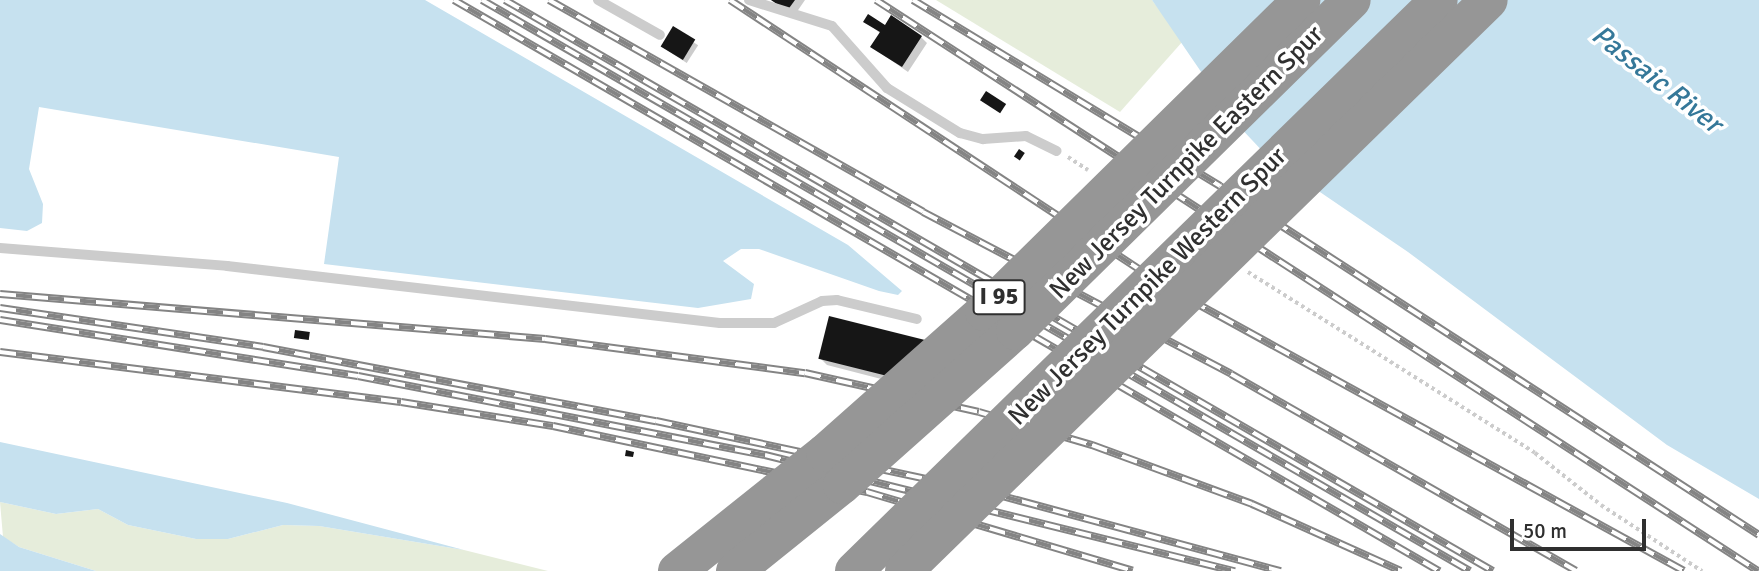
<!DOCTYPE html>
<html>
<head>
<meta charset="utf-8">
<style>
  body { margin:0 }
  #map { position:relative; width:1759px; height:571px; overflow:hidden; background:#fff; font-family:Signika,sans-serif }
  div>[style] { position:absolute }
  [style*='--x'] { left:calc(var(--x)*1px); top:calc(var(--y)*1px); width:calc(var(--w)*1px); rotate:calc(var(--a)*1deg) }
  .green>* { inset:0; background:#e6eddb }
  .water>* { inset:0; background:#c6e1ef }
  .shadow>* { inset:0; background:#0003; transform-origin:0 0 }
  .building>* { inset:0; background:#161616; transform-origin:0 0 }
  .path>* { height:3.5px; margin-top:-1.75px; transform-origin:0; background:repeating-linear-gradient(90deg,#ccc 0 3.5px,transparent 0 7px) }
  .service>* { height:10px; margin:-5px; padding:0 5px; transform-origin:5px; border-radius:5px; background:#ccc }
  .rail>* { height:8px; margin-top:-4px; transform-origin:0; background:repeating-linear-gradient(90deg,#fff 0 16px,#848484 0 32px); box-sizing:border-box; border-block:2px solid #848484 }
  .motorway-bridge>* { height:38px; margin:-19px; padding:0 19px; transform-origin:19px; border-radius:19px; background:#969696 }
  span { translate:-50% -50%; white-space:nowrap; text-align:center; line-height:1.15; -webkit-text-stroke:7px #fff; paint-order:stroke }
  .shield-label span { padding:2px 5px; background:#fff; border:2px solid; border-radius:5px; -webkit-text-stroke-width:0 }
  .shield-label { font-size:24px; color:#2f2f2f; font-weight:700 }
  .street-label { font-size:26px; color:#2f2f2f }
  .water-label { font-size:28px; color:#357899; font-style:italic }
  .scale { position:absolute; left:1510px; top:519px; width:136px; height:32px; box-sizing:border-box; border:4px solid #2f2f2f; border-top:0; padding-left:9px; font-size:21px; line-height:24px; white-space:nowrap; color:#2f2f2f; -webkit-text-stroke:5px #fff; paint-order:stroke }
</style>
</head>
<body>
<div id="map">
  <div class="green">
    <div style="clip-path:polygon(936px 0,1152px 0,1183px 41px,1120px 112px)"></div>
    <div style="clip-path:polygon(0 502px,56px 514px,98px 509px,128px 525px,196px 539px,228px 539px,283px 525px,319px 526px,464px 550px,548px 571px,96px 571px,19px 547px,3px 537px)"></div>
  </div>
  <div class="water">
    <div style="clip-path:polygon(0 0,425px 0,848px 245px,902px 291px,898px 295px,879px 291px,759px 249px,741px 249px,723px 261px,754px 284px,751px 299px,698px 308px,324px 264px,339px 157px,39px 107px,29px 169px,43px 204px,42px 223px,27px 231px,0 228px)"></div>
    <div style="clip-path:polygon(1152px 0,1759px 0,1759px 499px,1667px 445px,1408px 252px,1267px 156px,1236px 123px)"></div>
    <div style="clip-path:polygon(0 442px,287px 503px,464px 550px,319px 526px,283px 525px,228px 539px,196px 539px,128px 525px,98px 509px,56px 514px,0 502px)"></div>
    <div style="clip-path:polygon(0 534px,19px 547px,96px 571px,0 571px)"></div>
  </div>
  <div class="shadow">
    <div style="clip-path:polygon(771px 0,805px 0,794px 16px)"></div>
    <div style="clip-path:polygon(865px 21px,921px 37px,927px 43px,908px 72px,872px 47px,881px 34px)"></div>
    <div style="left:673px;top:29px;width:30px;height:21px;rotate:33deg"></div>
    <div style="clip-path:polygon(830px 318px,920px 389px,827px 365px,821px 359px)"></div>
  </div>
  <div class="building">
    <div style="clip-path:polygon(771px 0,795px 0,787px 11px)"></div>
    <div style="clip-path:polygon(868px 14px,885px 25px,891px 15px,922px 36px,902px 67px,870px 47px,880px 32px,863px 22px)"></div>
    <div style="left:673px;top:26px;width:26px;height:24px;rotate:31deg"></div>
    <div style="left:986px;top:91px;width:24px;height:11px;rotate:33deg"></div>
    <div style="left:1019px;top:149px;width:7px;height:9px;rotate:34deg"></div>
    <div style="left:829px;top:316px;width:101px;height:44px;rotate:14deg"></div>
    <div style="left:295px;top:330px;width:15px;height:8px;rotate:8deg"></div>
    <div style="clip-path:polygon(626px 450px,634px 452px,633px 457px,625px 456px)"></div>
  </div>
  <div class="path">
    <div style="--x:1068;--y:157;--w:24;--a:33"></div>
    <div style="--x:1248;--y:272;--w:339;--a:32.2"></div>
    <div style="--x:1535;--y:453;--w:84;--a:38.2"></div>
    <div style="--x:1601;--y:505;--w:121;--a:33.2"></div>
  </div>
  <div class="service">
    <div style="--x:598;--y:0;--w:71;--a:29.4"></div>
    <div style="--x:749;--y:0;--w:87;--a:17.4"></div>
    <div style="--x:832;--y:26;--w:83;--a:48.4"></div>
    <div style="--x:887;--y:88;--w:86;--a:31.7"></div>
    <div style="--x:960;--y:133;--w:24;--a:15"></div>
    <div style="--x:983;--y:139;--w:43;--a:-4"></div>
    <div style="--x:1026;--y:136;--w:34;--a:26"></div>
    <div style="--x:0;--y:248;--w:228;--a:4.5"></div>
    <div style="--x:227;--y:266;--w:496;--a:6.6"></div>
    <div style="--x:720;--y:323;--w:54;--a:0"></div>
    <div style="--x:774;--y:323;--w:53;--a:-24.6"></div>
    <div style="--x:822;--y:301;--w:15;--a:-4"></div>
    <div style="--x:837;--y:300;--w:82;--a:13.4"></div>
  </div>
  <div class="rail">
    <div style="--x:454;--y:0;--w:1139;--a:30.1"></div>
    <div style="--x:482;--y:0;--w:1141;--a:30.03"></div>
    <div style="--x:505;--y:0;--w:1141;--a:30.03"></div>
    <div style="--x:549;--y:0;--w:430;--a:29.5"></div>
    <div style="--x:923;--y:212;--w:348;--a:27.7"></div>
    <div style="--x:1231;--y:374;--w:397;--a:29.7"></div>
    <div style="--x:730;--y:0;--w:518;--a:33.35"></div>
    <div style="--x:1163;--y:285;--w:594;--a:28.76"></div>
    <div style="--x:876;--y:0;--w:1051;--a:32.92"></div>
    <div style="--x:913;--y:0;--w:359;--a:31.2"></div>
    <div style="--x:1220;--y:186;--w:642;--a:32.92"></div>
    <div style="--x:0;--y:294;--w:547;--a:4.72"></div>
    <div style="--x:545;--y:339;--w:262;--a:7.5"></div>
    <div style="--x:805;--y:373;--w:178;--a:12.6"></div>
    <div style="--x:979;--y:412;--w:118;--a:16.3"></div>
    <div style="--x:1092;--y:445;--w:171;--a:20.2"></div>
    <div style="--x:1252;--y:504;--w:163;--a:24.2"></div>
    <div style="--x:0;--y:308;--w:266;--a:8.4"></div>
    <div style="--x:263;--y:347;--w:400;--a:10.7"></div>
    <div style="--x:656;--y:421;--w:343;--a:12.1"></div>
    <div style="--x:991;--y:493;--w:300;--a:15.1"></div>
    <div style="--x:0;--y:320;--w:362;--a:8.9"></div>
    <div style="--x:358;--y:376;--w:415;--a:11"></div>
    <div style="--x:765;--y:455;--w:484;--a:13.9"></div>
    <div style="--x:0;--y:352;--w:404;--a:7.1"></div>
    <div style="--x:401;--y:402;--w:154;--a:9"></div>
    <div style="--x:553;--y:426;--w:321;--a:11.9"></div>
    <div style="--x:867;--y:492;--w:277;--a:16.5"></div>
  </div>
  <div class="motorway-bridge">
    <div style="--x:677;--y:571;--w:189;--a:-38.6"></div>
    <div style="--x:825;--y:453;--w:213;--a:-41.6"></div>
    <div style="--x:984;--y:312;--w:445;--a:-44.5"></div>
    <div style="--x:735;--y:571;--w:137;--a:-38.8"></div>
    <div style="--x:842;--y:485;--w:232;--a:-41.7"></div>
    <div style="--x:1015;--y:331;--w:472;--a:-44.5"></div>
    <div style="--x:854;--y:571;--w:817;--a:-44.31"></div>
    <div style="--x:904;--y:571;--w:817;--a:-44.31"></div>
  </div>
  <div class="shield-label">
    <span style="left:999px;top:297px">I 95</span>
  </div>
  <div class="street-label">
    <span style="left:1187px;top:163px;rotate:-45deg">New Jersey Turnpike Eastern Spur</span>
    <span style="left:1148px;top:287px;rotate:-45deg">New Jersey Turnpike Western Spur</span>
  </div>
  <div class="water-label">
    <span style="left:1657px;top:79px;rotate:38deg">Passaic River</span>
  </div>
  <div class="scale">50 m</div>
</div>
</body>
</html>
